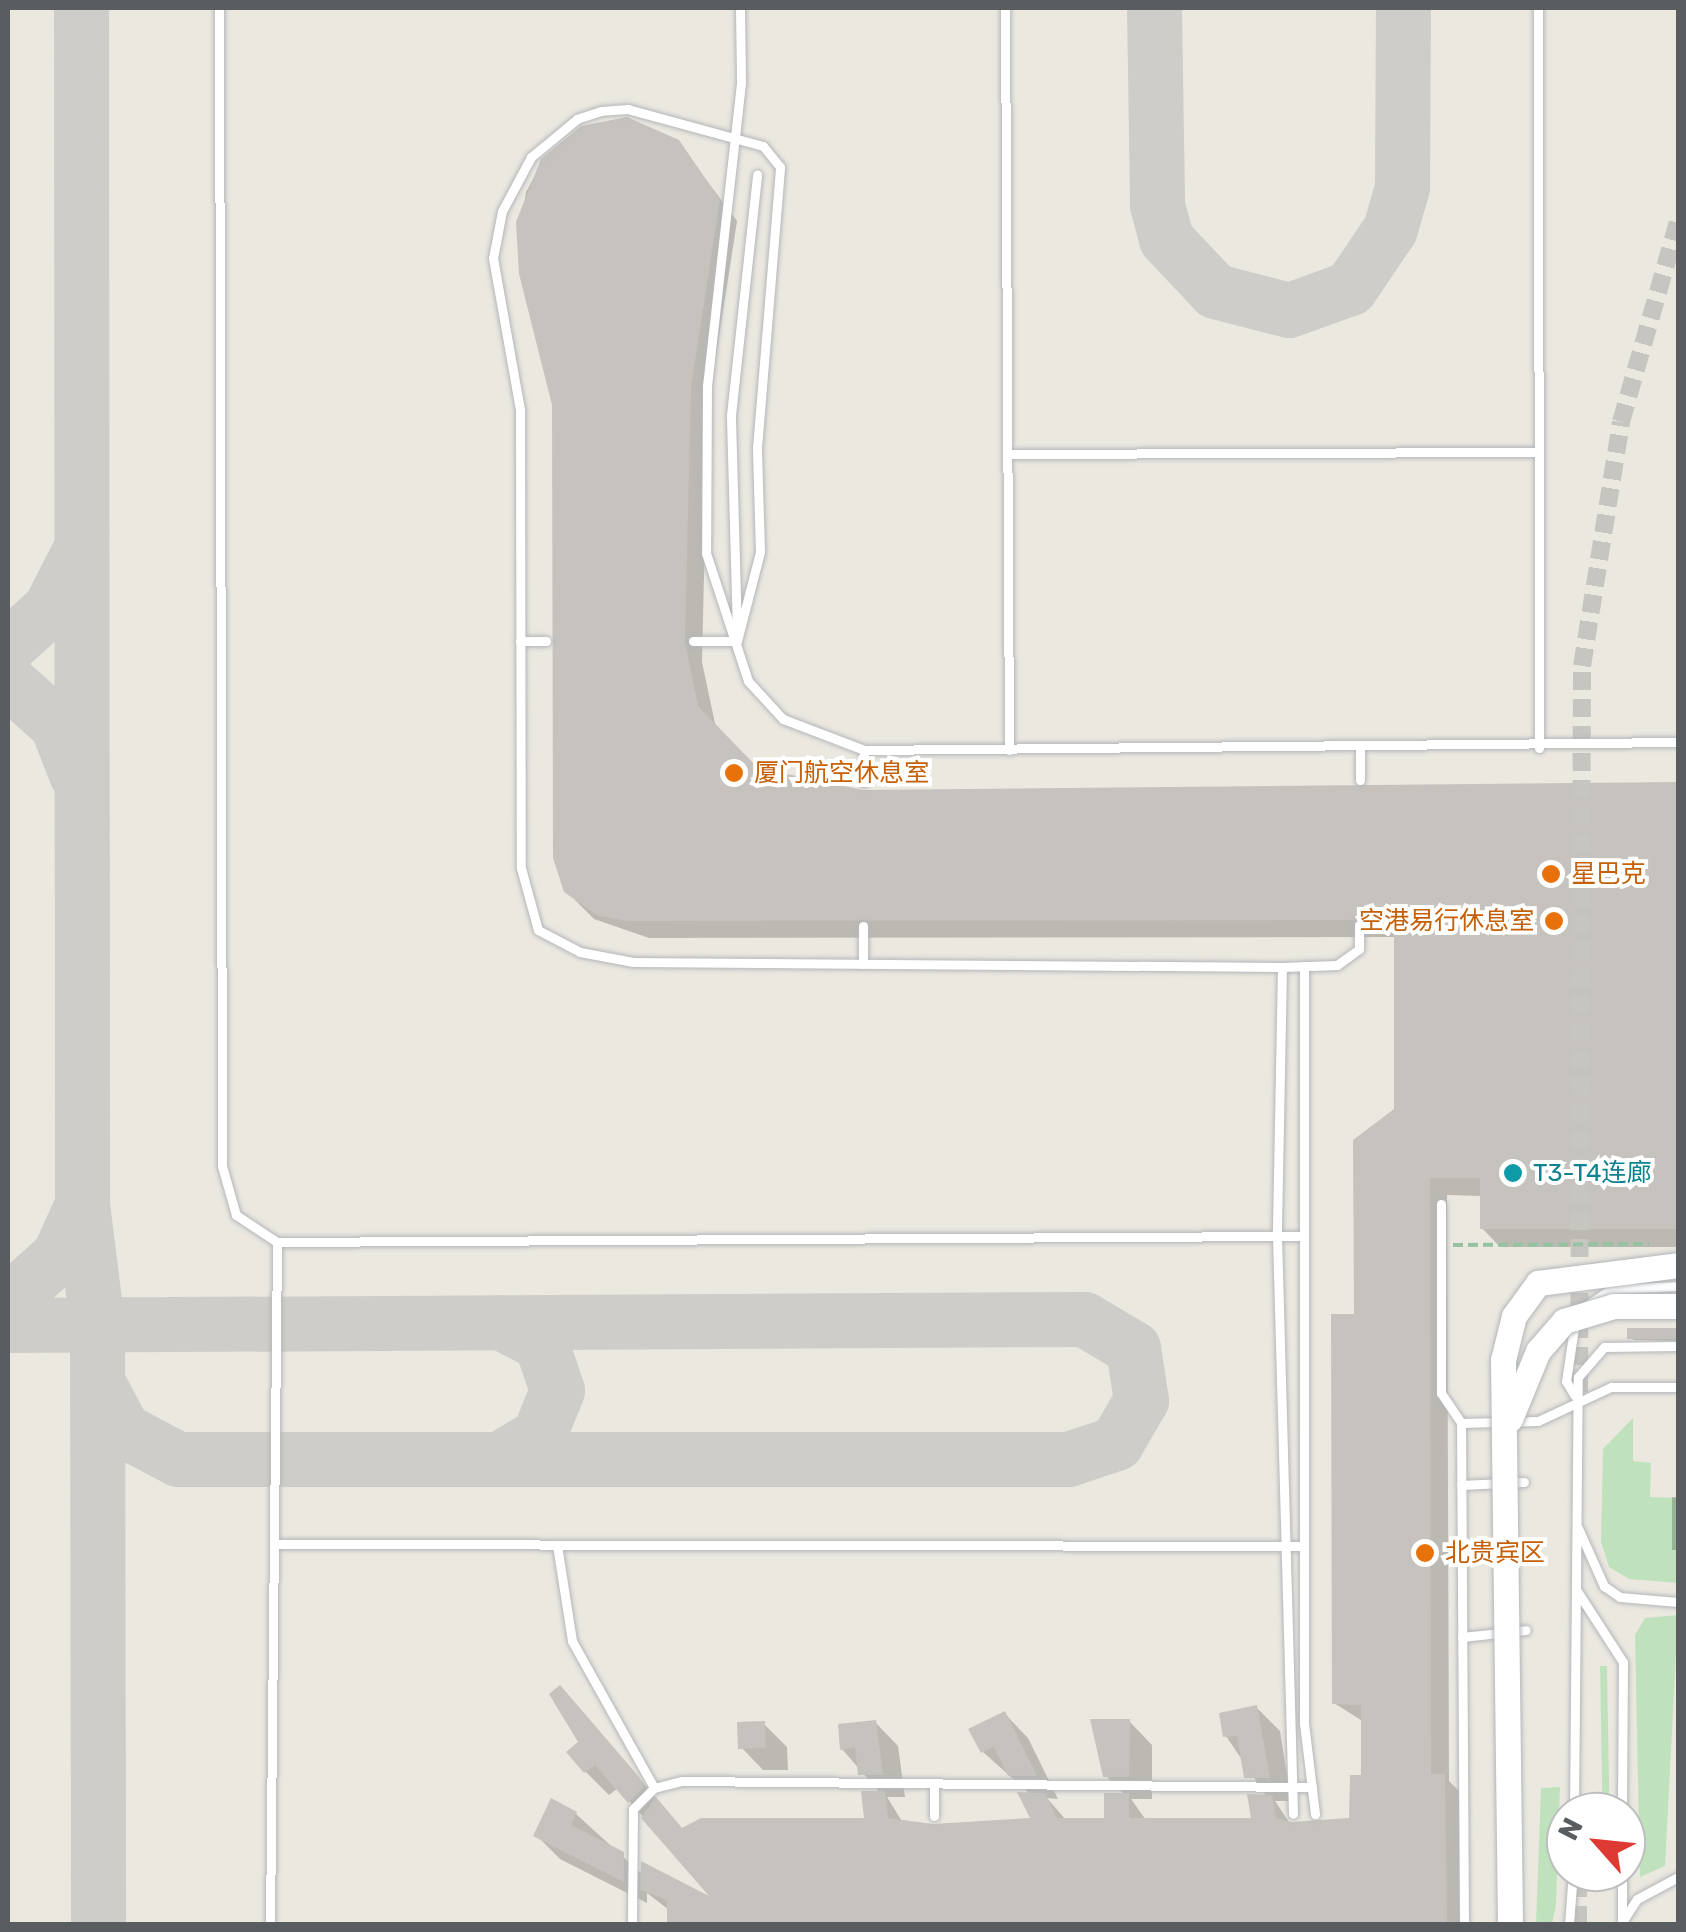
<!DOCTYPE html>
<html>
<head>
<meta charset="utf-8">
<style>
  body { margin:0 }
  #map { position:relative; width:1686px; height:1932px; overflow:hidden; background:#ebe8e0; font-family:Rubik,"Noto Sans SC",sans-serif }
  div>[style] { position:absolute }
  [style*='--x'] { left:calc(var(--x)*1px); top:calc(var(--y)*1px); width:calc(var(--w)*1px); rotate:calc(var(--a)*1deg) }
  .green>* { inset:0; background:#bfe2bd; transform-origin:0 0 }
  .shadow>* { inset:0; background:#0003; transform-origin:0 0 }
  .taxiway>* { height:55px; margin:-27.5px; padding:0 27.5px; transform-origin:27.5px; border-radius:27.5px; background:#cecdc9 }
  .building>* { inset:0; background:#c6c3be; transform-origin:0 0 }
  .street-tunnel>* { height:18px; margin-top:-9px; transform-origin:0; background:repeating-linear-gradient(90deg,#c6c5c0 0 18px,transparent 0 27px) }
  .path>* { height:4px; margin-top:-2px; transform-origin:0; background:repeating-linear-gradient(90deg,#97c2a1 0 10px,transparent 0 15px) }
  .roads { filter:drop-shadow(0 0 2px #b3b6ba) drop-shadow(0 0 2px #b3b6ba) }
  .lane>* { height:9px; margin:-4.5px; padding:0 4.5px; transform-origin:4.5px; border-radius:4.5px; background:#fff }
  .bridges { filter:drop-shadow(0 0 2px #b2b6ba) drop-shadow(0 0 2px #b2b6ba) }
  .secondary-bridge>* { height:25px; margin:-12.5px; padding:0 12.5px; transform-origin:12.5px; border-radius:12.5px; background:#fff }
  .dots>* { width:28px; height:28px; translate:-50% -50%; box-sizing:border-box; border:5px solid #fff; border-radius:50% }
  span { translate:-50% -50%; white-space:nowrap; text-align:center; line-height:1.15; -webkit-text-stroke:8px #fff; paint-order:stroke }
  .food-label { font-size:25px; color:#c56008 }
  .left { translate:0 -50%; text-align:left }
  .right { translate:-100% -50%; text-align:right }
  .culture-label { font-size:25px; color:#0d838f }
  .frame { position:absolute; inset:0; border:10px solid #595d60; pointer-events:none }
  .north { position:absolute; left:1546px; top:1792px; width:100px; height:100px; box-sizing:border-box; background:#fff; border:2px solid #bdbebf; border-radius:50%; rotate:297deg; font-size:28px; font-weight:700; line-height:40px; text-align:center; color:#595d60 }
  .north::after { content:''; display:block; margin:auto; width:35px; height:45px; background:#df3933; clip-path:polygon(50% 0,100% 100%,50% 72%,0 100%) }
</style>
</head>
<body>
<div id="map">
  <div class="green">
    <div style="clip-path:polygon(1633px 1418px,1633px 1461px,1651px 1463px,1650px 1497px,1678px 1498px,1678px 1583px,1629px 1579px,1609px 1567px,1601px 1542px,1603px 1449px)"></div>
    <div style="clip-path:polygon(1678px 1615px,1665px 1866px,1640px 1877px,1635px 1635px,1645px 1618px)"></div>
    <div style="left:1607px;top:1666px;width:146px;height:7px;rotate:89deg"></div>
    <div style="clip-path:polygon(1560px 1787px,1556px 1905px,1552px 1924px,1536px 1924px,1541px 1788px)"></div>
  </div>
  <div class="shadow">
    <div style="clip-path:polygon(678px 142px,737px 221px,708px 407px,702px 662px,716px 728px,758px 771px,863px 792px,1678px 784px,1678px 1247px,1500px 1247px,1482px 1228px,1482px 1196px,1447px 1195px,1449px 1781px,1463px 1795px,1464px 1924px,669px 1924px,669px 1910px,647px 1893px,647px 1903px,560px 1859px,536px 1835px,576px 1814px,643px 1875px,719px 1904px,618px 1788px,609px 1795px,586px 1772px,583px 1712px,683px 1830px,867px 1820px,881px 1794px,842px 1749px,875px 1722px,898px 1746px,905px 1797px,887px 1797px,903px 1823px,933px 1826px,1034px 1820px,1031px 1795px,983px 1752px,1005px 1714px,1028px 1738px,1058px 1799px,1047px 1798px,1066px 1820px,1106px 1821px,1126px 1796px,1106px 1776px,1129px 1721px,1152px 1745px,1152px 1799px,1131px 1799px,1146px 1820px,1254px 1820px,1267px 1797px,1226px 1736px,1257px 1708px,1280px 1731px,1291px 1801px,1275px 1801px,1291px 1825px,1351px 1820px,1364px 1777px,1364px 1722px,1334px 1703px,1357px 1316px,1396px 1110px,1397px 937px,649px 938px,594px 919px,575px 900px,553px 383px,518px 243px,526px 192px,543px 161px)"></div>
    <div style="clip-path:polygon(1630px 1330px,1678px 1330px,1678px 1341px,1633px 1340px)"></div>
    <div style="left:1672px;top:1497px;width:6px;height:53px"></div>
    <div style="clip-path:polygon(764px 1724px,787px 1747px,788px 1770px,763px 1770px,740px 1746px)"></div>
  </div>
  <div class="taxiway">
    <div style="--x:81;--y:8;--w:1196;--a:89.95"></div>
    <div style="--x:82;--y:1204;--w:121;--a:82.9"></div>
    <div style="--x:97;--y:1324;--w:600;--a:89.9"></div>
    <div style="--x:1154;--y:8;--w:197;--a:89.1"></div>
    <div style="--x:1157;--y:205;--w:35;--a:75"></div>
    <div style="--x:1166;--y:239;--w:71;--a:46.7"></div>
    <div style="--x:1215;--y:291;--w:76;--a:14.4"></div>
    <div style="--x:1289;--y:310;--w:65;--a:-19.8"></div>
    <div style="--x:1350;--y:288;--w:71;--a:-55.9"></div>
    <div style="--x:1390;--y:229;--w:44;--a:-74.1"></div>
    <div style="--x:1402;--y:187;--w:179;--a:-89.7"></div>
    <div style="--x:8;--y:646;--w:57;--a:-42.1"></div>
    <div style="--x:50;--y:608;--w:59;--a:-63"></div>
    <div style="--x:8;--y:681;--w:66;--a:41.9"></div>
    <div style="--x:57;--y:725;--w:53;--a:68.8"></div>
    <div style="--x:8;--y:1301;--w:69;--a:-42"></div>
    <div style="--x:59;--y:1255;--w:56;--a:-65.7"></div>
    <div style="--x:8;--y:1325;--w:1076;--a:-0.32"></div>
    <div style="--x:1084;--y:1319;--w:57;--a:30.6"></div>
    <div style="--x:1133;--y:1348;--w:53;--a:81.3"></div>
    <div style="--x:1141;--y:1400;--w:50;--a:120.2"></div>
    <div style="--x:1116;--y:1443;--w:51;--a:161.6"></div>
    <div style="--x:1068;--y:1459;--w:890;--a:180"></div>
    <div style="--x:178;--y:1459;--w:62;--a:-152.2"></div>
    <div style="--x:123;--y:1430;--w:53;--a:-118"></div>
    <div style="--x:499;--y:1459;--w:47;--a:-31"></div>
    <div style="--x:539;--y:1435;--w:48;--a:-68.2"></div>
    <div style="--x:557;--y:1390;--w:50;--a:-108.8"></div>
    <div style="--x:541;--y:1343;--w:46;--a:-152.9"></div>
  </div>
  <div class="building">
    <div style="clip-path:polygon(627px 117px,679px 140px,720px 200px,691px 387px,685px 642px,698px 706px,758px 768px,863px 790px,1678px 782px,1678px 1229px,1480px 1229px,1480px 1178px,1430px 1178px,1431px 1774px,1445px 1774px,1447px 1924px,667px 1924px,667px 1900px,640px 1890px,641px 1861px,709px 1896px,641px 1818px,656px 1797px,682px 1828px,701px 1818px,864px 1818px,861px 1791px,885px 1791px,888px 1818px,933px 1824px,1030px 1818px,1017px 1792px,1045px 1793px,1057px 1818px,1104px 1818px,1104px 1793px,1129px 1793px,1129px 1818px,1251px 1818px,1247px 1794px,1272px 1795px,1276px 1818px,1292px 1822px,1349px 1818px,1350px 1775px,1361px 1775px,1361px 1705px,1332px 1704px,1331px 1314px,1354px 1314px,1353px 1140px,1394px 1109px,1394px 920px,629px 921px,598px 916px,564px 892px,553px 858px,552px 405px,519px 274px,516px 222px,541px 159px,581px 126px)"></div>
    <div style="left:1627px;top:1328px;width:51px;height:11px"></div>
    <div style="clip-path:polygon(560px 1685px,639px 1777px,644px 1787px,628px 1803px,595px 1765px,584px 1773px,566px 1752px,578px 1742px,549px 1694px)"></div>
    <div style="clip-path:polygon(1257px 1705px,1270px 1778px,1244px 1778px,1237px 1736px,1223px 1737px,1219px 1713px)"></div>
    <div style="clip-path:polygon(1005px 1711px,1037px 1776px,1008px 1776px,994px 1747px,981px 1753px,968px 1729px)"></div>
    <div style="clip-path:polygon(1090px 1719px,1130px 1719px,1129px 1777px,1103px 1777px)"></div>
    <div style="clip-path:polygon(876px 1720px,883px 1775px,858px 1775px,855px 1747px,840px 1750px,838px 1724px)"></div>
    <div style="left:765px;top:1721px;width:27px;height:28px;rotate:88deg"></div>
    <div style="clip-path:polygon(551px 1798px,577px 1812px,571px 1825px,624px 1852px,624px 1882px,533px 1836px)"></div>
  </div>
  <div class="street-tunnel">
    <div style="--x:1579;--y:1392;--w:726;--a:-89.76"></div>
    <div style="--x:1582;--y:666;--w:247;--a:-80.9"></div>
    <div style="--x:1621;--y:422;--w:208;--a:-74.1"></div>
    <div style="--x:1578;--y:1924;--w:52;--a:-90"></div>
  </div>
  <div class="path">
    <div style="--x:1453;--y:1245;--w:196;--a:-0.3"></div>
  </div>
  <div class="roads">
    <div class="lane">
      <div style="--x:219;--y:8;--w:1158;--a:89.85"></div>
      <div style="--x:222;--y:1166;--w:51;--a:74.1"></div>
      <div style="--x:236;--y:1215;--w:49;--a:33.4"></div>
      <div style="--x:277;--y:1242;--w:1021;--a:-0.34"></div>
      <div style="--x:740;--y:8;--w:75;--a:89.2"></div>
      <div style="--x:741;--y:83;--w:305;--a:96.4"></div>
      <div style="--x:707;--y:386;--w:167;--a:90.3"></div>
      <div style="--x:706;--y:553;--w:135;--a:71.8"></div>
      <div style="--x:748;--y:681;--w:52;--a:47.4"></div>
      <div style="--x:783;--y:719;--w:87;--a:20.9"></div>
      <div style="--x:864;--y:750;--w:814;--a:-0.56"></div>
      <div style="--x:1005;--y:8;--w:742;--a:89.69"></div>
      <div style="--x:1538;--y:8;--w:740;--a:89.92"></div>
      <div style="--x:1007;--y:454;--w:528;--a:-0.22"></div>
      <div style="--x:737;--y:633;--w:218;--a:-91.6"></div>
      <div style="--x:731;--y:415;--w:242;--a:-83.8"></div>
      <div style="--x:520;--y:641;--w:26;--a:0"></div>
      <div style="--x:693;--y:641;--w:44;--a:0"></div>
      <div style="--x:737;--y:641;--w:92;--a:-75.5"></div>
      <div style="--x:760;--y:552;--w:104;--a:-91.7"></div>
      <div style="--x:757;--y:448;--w:282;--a:-85.3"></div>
      <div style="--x:780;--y:167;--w:27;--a:-129"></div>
      <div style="--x:763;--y:146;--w:140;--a:-164.7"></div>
      <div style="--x:628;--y:109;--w:27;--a:176"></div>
      <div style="--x:601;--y:111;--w:25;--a:162"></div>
      <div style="--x:577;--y:119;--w:60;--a:140.4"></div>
      <div style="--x:531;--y:157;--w:61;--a:118.2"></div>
      <div style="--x:502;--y:211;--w:48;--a:100.8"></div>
      <div style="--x:493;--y:258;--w:153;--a:79.9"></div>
      <div style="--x:520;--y:409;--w:459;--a:89.9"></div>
      <div style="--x:521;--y:868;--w:64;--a:74.7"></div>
      <div style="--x:538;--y:930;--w:47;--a:27.6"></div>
      <div style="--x:580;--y:952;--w:54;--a:10.7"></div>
      <div style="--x:633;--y:962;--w:649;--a:0.44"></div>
      <div style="--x:1282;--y:967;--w:55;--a:-2.1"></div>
      <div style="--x:1337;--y:965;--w:27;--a:-36"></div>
      <div style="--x:1359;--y:949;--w:24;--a:-90"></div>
      <div style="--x:1360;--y:780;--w:31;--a:-90"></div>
      <div style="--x:864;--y:782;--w:32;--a:-90"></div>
      <div style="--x:863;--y:964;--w:38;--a:-90"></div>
      <div style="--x:1304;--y:966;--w:757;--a:90"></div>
      <div style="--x:1304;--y:1723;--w:92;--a:83.1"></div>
      <div style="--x:1282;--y:967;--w:269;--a:91.1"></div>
      <div style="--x:1277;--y:1236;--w:578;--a:88.41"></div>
      <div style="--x:1441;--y:1204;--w:189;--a:90"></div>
      <div style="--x:1441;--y:1393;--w:36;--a:56"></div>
      <div style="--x:1583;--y:1308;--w:34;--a:-34"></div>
      <div style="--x:1611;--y:1289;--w:67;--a:-2.6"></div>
      <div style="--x:1575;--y:1321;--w:61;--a:98.5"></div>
      <div style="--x:1566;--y:1381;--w:17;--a:59"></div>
      <div style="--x:1461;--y:1485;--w:63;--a:-2.7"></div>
      <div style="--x:1578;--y:1528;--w:64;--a:65.9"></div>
      <div style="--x:1604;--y:1586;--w:19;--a:35"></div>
      <div style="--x:1620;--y:1597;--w:58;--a:4.9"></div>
      <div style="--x:276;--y:1544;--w:1026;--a:0.11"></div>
      <div style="--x:557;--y:1545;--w:97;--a:81.1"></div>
      <div style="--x:572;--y:1641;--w:168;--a:60.8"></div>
      <div style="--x:1577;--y:1591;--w:85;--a:57.1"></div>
      <div style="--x:1623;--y:1662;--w:150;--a:90.4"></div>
      <div style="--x:1462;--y:1637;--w:64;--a:-6.2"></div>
      <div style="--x:1574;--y:1812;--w:435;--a:-89.5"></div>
      <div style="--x:1578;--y:1377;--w:40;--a:-49"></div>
      <div style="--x:1604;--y:1347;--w:74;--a:-0.8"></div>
      <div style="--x:934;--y:1816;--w:33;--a:-90"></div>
      <div style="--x:1622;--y:1919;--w:47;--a:-90"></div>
      <div style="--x:1622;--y:1922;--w:27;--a:-57"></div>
      <div style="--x:1637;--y:1899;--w:47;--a:-28.2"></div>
      <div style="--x:270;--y:1924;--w:682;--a:-89.41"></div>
      <div style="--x:632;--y:1924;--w:115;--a:-89.5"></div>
      <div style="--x:633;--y:1809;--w:30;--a:-45"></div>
      <div style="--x:654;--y:1788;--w:29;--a:-14"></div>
      <div style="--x:682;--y:1781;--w:630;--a:0.55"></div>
      <div style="--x:1464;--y:1924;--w:501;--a:-90.34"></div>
      <div style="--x:1461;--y:1423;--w:77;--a:-1.5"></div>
      <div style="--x:1538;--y:1421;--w:81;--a:-25"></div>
      <div style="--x:1611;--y:1387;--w:67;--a:0"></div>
      <div style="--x:1569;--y:1924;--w:52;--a:-85.6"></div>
    </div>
  </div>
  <div class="bridges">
    <div class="secondary-bridge">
      <div style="--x:1510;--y:1419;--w:74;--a:-67.6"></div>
      <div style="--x:1538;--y:1351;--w:40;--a:-49"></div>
      <div style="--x:1564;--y:1321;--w:52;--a:-16.7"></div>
      <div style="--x:1614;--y:1306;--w:64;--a:0"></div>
      <div style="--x:1510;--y:1924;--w:564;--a:-90.71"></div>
      <div style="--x:1503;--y:1360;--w:45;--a:-76"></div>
      <div style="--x:1514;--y:1316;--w:41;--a:-54"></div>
      <div style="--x:1538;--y:1283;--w:141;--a:-7.3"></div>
    </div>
  </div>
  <div class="dots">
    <div style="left:734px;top:773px;background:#e8710a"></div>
    <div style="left:1551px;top:874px;background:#e8710a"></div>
    <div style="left:1554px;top:921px;background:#e8710a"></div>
    <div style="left:1513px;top:1173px;background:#0f9aa8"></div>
    <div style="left:1425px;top:1553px;background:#e8710a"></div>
  </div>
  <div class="food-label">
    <span class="left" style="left:754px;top:773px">厦门航空休息室</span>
    <span class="left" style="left:1571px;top:874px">星巴克</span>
    <span class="right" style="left:1534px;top:921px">空港易行休息室</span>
    <span class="left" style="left:1445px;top:1553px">北贵宾区</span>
  </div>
  <div class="culture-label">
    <span class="left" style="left:1533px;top:1173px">T3-T4连廊</span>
  </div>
  <div class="frame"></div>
  <div class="north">N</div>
</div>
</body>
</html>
